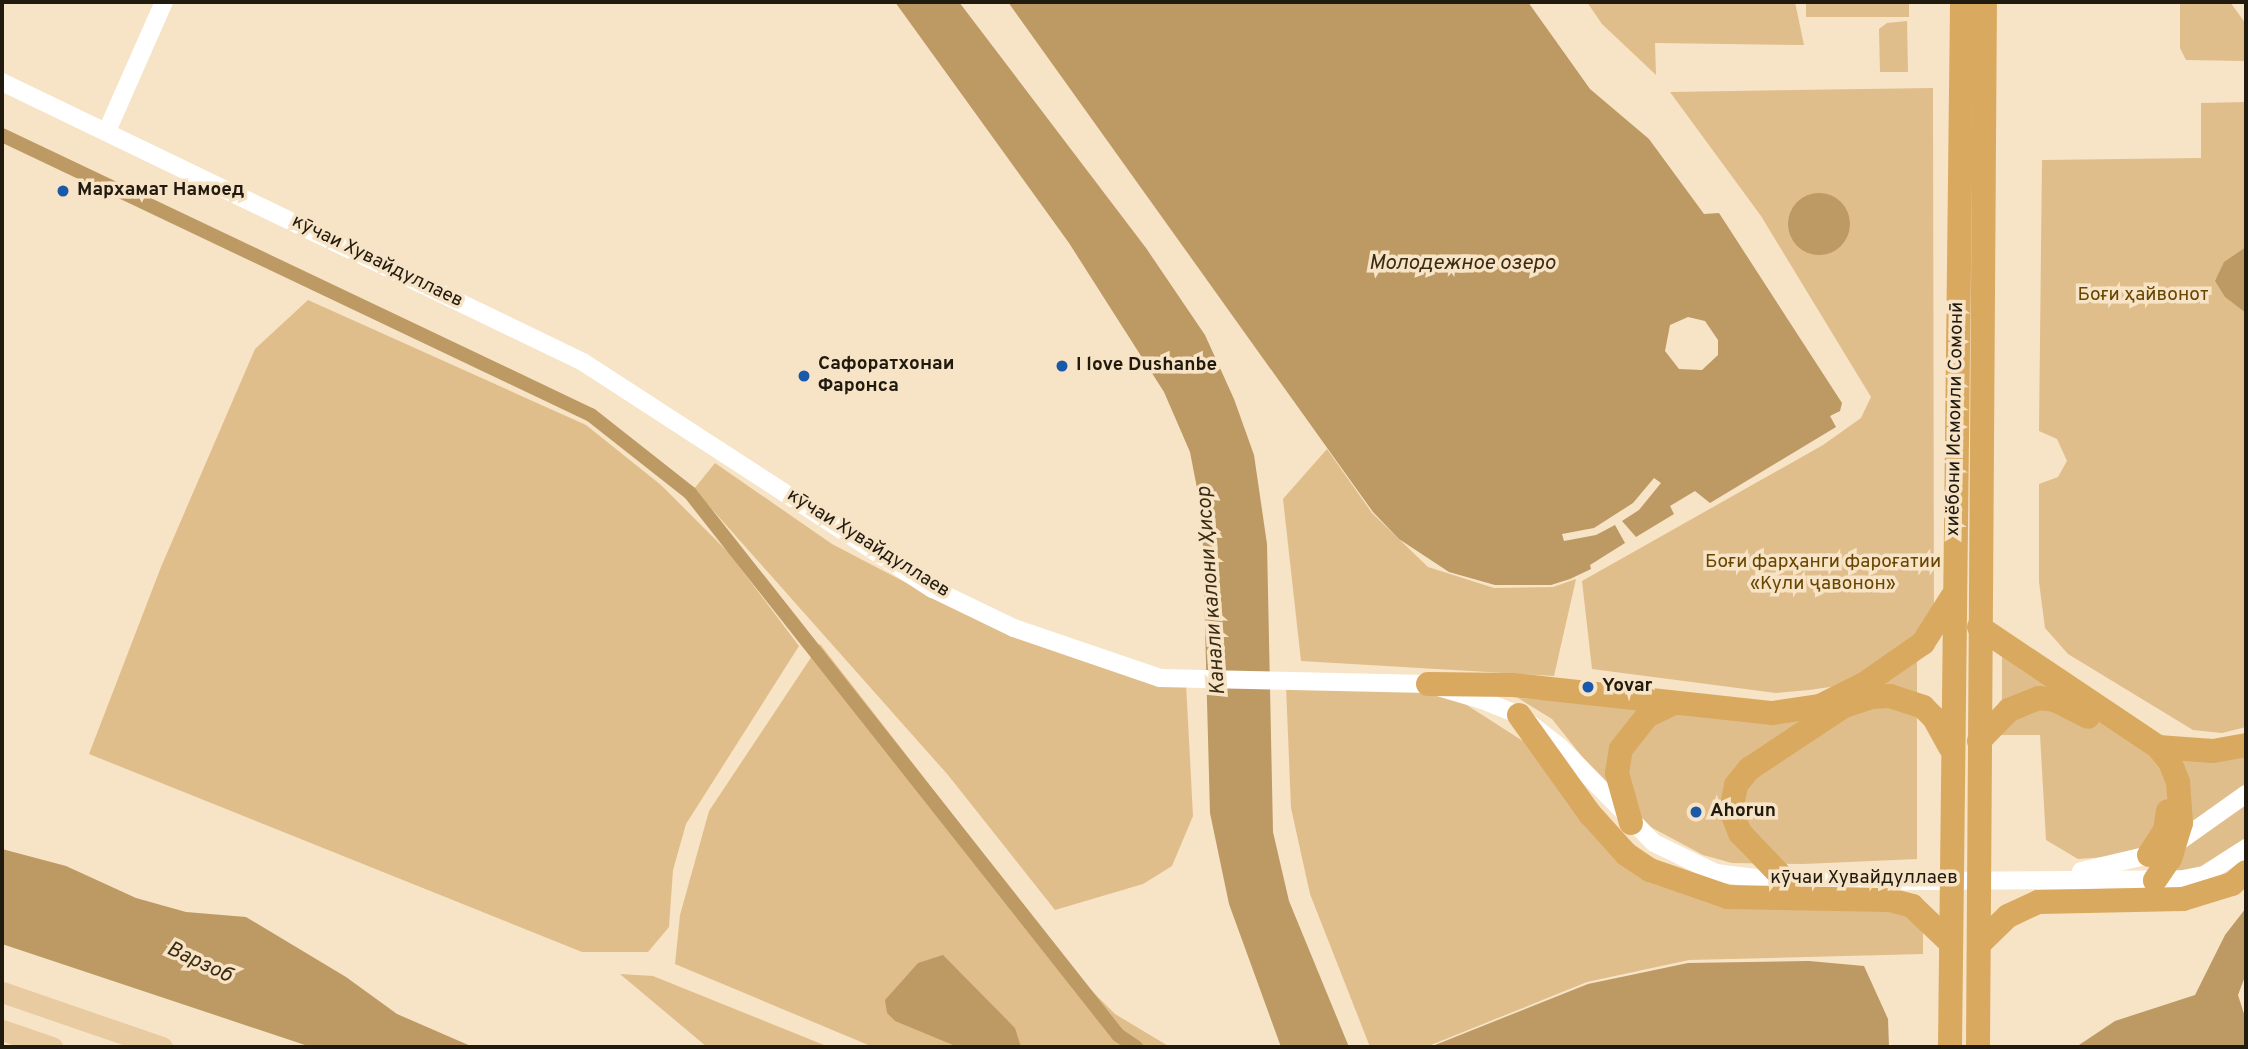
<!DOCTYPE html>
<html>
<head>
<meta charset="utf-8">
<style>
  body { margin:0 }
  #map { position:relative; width:2248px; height:1049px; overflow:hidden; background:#f7e3c5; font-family:Overpass,sans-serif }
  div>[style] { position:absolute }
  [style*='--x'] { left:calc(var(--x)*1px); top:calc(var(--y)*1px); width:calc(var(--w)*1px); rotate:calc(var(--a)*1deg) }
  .green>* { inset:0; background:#e0be8c; transform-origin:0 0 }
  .water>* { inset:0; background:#bd9964 }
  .round { border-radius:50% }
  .canal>* { height:14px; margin:-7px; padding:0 7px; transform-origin:7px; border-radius:7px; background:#bd9964 }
  .minor>* { height:18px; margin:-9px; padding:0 9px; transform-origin:9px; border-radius:9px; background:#fff }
  .major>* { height:21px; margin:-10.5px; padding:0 10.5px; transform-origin:10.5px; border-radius:10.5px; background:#e8cba0 }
  .highway>* { height:24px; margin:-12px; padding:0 12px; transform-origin:12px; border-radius:12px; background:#d9a960 }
  .dots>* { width:19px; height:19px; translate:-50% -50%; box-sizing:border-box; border:4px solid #f7e3c5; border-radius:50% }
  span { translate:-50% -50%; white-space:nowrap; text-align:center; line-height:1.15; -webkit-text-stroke:7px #f7e3c5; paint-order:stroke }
  .poi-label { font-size:19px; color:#211a0f; font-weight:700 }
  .left { translate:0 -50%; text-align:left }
  .street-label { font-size:19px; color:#211a0f }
  .park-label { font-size:19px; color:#684500 }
  .water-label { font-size:21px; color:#3b2b13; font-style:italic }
  .frame { position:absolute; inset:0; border:4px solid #211a0f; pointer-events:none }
</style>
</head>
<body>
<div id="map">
  <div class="green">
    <div style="clip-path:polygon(1587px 2px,1795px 2px,1804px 45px,1655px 43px,1656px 75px,1602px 24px)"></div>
    <div style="left:1806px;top:2px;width:103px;height:15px"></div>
    <div style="clip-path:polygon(2180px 2px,2230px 2px,2246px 24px,2246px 61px,2186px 60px,2180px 48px)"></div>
    <div style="clip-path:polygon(1907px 21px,1908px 72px,1880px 72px,1879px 29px,1887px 23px)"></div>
    <div style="clip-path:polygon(1933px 88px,1934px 636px,1837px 686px,1809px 690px,1776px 693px,1592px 669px,1582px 581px,1823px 445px,1861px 418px,1871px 397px,1761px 216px,1670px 92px)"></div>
    <div style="clip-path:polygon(2246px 102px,2246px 727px,2222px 733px,2193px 730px,2068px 654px,2045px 628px,2039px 582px,2039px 484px,2058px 477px,2067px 461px,2057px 439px,2039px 431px,2042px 160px,2201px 158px,2201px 103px)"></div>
    <div style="clip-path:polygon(308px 300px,586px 425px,661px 485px,729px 553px,799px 646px,686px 824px,673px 870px,669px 927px,648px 952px,582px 952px,89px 754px,161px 567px,255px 349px)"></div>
    <div style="clip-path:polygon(1327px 449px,1372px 513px,1428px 567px,1494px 588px,1553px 587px,1576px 579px,1554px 676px,1301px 661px,1283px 499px)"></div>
    <div style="clip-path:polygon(715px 463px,832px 544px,941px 601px,1186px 683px,1193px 816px,1172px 866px,1143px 884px,1055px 910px,948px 775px,694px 489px)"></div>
    <div style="clip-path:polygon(820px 644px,1083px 982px,1115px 1014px,1170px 1047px,873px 1047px,675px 964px,680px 915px,709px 811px)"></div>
    <div style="clip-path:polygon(2002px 650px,2153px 756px,2169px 777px,2163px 841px,2119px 856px,2078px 859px,2046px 840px,2040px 735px,2002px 735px)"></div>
    <div style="clip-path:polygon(1917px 656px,1917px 859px,1803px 864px,1732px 863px,1703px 855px,1645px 824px,1600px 779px,1552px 719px,1518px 698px,1775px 716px)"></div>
    <div style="clip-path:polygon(1286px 686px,1448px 693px,1529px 745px,1589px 814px,1694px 890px,1890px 902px,1923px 917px,1923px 954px,1689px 960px,1587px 982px,1426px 1047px,1370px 1047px,1310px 894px,1291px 808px)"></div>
    <div style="clip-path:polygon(2246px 750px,2246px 786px,2184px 832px,2180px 754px)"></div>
    <div style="clip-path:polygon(2246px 805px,2246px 838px,2237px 850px,2208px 868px,2169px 872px,2189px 843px)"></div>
    <div style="clip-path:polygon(620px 974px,653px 976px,829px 1047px,707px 1047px)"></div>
  </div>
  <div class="water">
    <div style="clip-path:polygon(895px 2px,959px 2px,1146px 248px,1205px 335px,1234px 399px,1254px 455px,1267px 544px,1273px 832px,1289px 901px,1349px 1047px,1281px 1047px,1229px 904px,1210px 813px,1202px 514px,1190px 452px,1164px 392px,1069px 243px)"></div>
    <div style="clip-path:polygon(evenodd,1008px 2px,1528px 2px,1590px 89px,1649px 139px,1704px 214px,1719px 213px,1842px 403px,1840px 411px,1830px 416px,1836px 427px,1710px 503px,1695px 491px,1670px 506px,1674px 514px,1636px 537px,1622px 521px,1639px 510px,1661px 483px,1654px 478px,1633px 503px,1594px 528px,1562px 534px,1564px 541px,1596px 535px,1615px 525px,1625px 543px,1590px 565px,1591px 569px,1570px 579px,1551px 585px,1495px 585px,1449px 572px,1399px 539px,1373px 512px,1008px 2px,1688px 317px,1705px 321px,1718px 340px,1718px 355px,1702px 370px,1679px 369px,1665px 351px,1670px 325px,1688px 317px)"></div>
    <div class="round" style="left:1788px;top:193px;width:62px;height:62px"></div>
    <div style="clip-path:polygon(2246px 247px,2246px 313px,2225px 297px,2215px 281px,2224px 262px)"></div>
    <div style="clip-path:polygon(2px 849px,66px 866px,136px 898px,186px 912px,246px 917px,346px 977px,397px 1014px,473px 1047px,311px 1047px,2px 944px)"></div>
    <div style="clip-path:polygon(2246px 908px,2246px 974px,2238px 995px,2246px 1020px,2246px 1047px,2076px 1047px,2115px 1021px,2195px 995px,2225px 935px)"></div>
    <div style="clip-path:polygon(943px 955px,1015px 1028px,1021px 1047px,958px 1047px,895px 1021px,887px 1013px,885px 1000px,918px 963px)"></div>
    <div style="clip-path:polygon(1809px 961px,1864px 966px,1888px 1019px,1889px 1047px,1430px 1047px,1588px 984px,1688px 963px)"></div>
  </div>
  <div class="canal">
    <div style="--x:2;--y:135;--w:652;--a:25.43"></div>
    <div style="--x:591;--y:415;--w:126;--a:38.2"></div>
    <div style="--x:690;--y:493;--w:691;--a:51.7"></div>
    <div style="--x:1118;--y:1035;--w:22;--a:34"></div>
  </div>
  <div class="minor">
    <div style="--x:2;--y:82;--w:645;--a:25.73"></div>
    <div style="--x:583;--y:362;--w:417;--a:33"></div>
    <div style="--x:933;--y:589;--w:90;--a:25.7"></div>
    <div style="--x:1014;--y:628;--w:154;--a:18.9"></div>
    <div style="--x:1160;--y:678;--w:268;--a:1.3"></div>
    <div style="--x:1428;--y:684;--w:56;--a:16.5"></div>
    <div style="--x:1482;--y:700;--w:40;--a:22"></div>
    <div style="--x:1519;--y:715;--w:52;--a:38"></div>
    <div style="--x:1560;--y:747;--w:134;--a:45.6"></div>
    <div style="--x:1654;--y:843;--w:69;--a:25.8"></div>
    <div style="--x:1716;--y:873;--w:72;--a:7.2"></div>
    <div style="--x:1787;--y:882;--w:396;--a:-0.4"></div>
    <div style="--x:2183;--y:879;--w:21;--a:-11"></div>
    <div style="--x:2204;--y:875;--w:50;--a:-32.7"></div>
    <div style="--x:107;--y:131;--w:141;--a:-66.2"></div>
    <div style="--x:2081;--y:871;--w:70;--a:-13.2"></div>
    <div style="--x:2149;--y:855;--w:30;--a:-23"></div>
    <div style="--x:2177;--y:843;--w:85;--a:-35.4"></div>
  </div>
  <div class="major">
    <div style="--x:2;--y:992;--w:169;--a:19"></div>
    <div style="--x:2;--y:1030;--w:53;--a:18.8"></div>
  </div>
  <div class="highway">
    <div style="--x:1979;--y:627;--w:216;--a:33.8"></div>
    <div style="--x:2158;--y:747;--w:19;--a:51"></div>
    <div style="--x:2170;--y:762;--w:22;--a:68"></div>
    <div style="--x:2178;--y:782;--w:41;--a:85.8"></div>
    <div style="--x:2181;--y:823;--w:37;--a:107"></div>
    <div style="--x:2170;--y:858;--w:27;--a:124"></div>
    <div style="--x:1428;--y:684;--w:85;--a:0.7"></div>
    <div style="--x:1513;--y:685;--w:261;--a:6.2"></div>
    <div style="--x:1772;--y:713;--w:49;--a:-8.3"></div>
    <div style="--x:1820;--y:706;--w:49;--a:-26.6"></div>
    <div style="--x:1864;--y:684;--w:72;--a:-34.8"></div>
    <div style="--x:1923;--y:643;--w:54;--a:-57.8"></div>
    <div style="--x:1519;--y:715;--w:122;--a:54.4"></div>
    <div style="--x:1590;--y:814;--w:54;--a:48"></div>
    <div style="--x:1626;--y:854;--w:29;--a:34"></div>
    <div style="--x:1650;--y:870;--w:83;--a:19.1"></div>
    <div style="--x:1728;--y:897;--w:162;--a:1.1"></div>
    <div style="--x:1890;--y:900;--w:23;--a:15"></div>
    <div style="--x:1912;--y:906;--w:54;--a:43.5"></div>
    <div style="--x:1979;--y:741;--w:43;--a:-45.9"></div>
    <div style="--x:2009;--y:710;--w:32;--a:-22"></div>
    <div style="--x:2039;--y:698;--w:16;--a:7"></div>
    <div style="--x:2055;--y:700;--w:37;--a:27"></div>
    <div style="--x:2158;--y:747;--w:55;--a:4.2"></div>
    <div style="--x:2213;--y:751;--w:34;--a:-10"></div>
    <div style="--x:1631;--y:823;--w:52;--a:-105.6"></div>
    <div style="--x:1617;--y:773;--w:24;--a:-81"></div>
    <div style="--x:1621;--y:749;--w:42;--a:-51.8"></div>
    <div style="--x:1647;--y:716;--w:30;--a:-26"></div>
    <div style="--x:2149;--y:855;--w:30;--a:-57"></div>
    <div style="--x:2165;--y:830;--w:19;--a:-81"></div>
    <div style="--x:1787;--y:882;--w:68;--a:-133.8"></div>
    <div style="--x:1740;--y:833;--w:24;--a:-112"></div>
    <div style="--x:1731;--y:811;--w:26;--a:-79"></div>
    <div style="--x:1736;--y:785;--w:21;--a:-51"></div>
    <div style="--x:1749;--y:769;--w:114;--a:-33.6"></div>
    <div style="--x:1844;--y:706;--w:28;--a:-18"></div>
    <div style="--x:1871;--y:697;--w:19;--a:-3"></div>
    <div style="--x:1890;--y:696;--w:35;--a:18"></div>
    <div style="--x:1923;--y:707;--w:16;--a:45"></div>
    <div style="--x:1934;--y:718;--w:33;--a:61"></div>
    <div style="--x:1979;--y:944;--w:40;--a:-44"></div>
    <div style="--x:2008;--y:916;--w:33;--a:-25"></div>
    <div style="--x:2038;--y:902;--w:145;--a:-1.2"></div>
    <div style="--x:2183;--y:899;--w:51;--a:-17"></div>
    <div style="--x:2232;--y:884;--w:18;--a:-41"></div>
    <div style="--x:1950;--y:1047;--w:1045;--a:-89.34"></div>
    <div style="--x:1978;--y:1047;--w:1045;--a:-89.62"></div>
  </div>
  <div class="dots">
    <div style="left:63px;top:191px;background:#1959a9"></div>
    <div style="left:1062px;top:366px;background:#1959a9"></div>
    <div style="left:804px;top:376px;background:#1959a9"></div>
    <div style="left:1588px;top:687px;background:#1959a9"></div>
    <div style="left:1696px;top:812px;background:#1959a9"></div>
  </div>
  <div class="poi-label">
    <span class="left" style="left:77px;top:191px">Мархамат Намоед</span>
    <span class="left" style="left:818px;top:376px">Сафоратхонаи<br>Фаронса</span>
    <span class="left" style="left:1076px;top:366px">I love Dushanbe</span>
    <span class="left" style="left:1602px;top:687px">Yovar</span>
    <span class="left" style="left:1710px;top:812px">Ahorun</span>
  </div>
  <div class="street-label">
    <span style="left:377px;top:262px;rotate:26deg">кӯчаи Хувайдуллаев</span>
    <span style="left:1956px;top:419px;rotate:-89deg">хиёбони Исмоили Сомонӣ</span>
    <span style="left:868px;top:544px;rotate:32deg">кӯчаи Хувайдуллаев</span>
    <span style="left:1864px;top:879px">кӯчаи Хувайдуллаев</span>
  </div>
  <div class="park-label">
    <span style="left:2143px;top:296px">Боғи ҳайвонот</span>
    <span style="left:1823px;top:574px">Боғи фарҳанги фароғатии<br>«Кули ҷавонон»</span>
  </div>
  <div class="water-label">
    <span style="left:1462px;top:264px">Молодежное озеро</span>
    <span style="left:1212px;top:591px;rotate:-94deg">Канали калони Ҳисор</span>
    <span style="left:199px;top:963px;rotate:25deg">Варзоб</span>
  </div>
  <div class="frame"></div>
</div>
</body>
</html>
